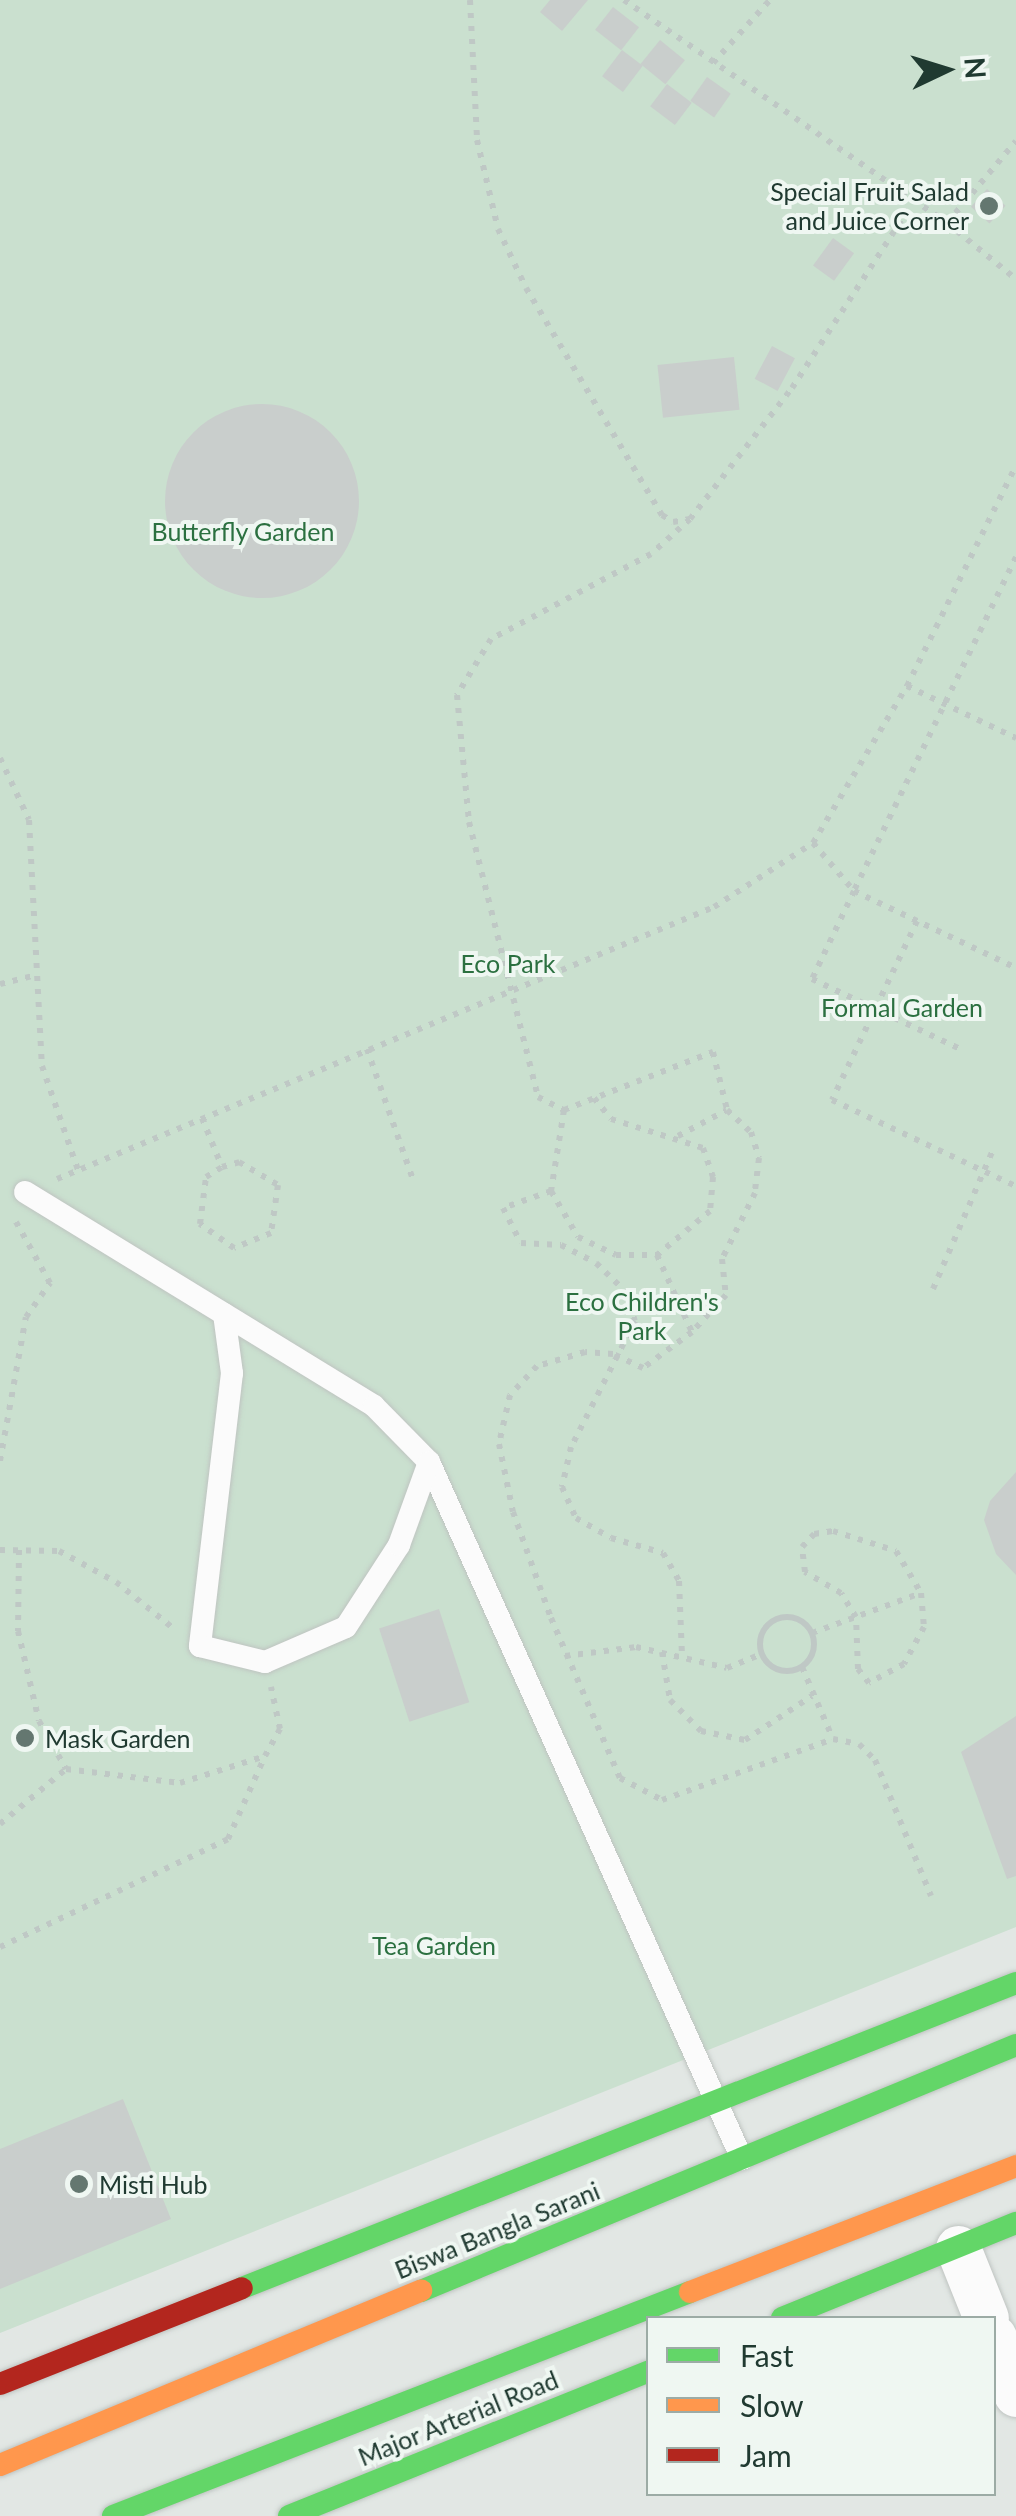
<!DOCTYPE html>
<html>
<head>
<meta charset="utf-8">
<style>
  body { margin:0 }
  #map { position:relative; width:1016px; height:2516px; overflow:hidden; background:#e2e7e4; font-family:Lato,sans-serif }
  div>[style] { position:absolute }
  [style*='--x'] { left:calc(var(--x)*1px); top:calc(var(--y)*1px); width:calc(var(--w)*1px); rotate:calc(var(--a)*1deg) }
  .green>* { inset:0; background:#cae0cf }
  .building>* { inset:0; background:#c9cecc; transform-origin:0 0 }
  .round { border-radius:50% }
  .path>* { height:6px; margin-top:-3px; transform-origin:0; background:repeating-linear-gradient(90deg,#bfc8c5 0 5px,transparent 0 13px) }
  .path>.ring { margin:-3px; padding:0; box-sizing:content-box; background:none; border:6px solid #bfc8c5; border-radius:50% }
  .roads { filter:drop-shadow(0 0 2px #bfc4c1) drop-shadow(0 0 2px #bfc4c1) }
  .lane>* { height:22px; margin:-11px; padding:0 11px; transform-origin:11px; border-radius:11px; background:#fbfbfb }
  .street>* { height:45px; margin:-22.5px; padding:0 22.5px; transform-origin:22.5px; border-radius:22.5px; background:#fbfbfb }
  .fast>* { height:22px; margin:-11px; padding:0 11px; transform-origin:11px; border-radius:11px; background:#63d668 }
  .slow>* { height:22px; margin:-11px; padding:0 11px; transform-origin:11px; border-radius:11px; background:#ff974d }
  .jam>* { height:22px; margin:-11px; padding:0 11px; transform-origin:11px; border-radius:11px; background:#b3261e }
  .dots>* { width:28px; height:28px; translate:-50% -50%; box-sizing:border-box; border:5px solid #eff7f2; border-radius:50% }
  span { translate:-50% -50%; white-space:nowrap; text-align:center; line-height:1.15; -webkit-text-stroke:8px #eff7f2; paint-order:stroke }
  .poi-label { font-size:25px; color:#203a31 }
  .right { translate:-100% -50%; text-align:right }
  .left { translate:0 -50%; text-align:left }
  .park-label { font-size:25px; color:#2b7040 }
  .street-label { font-size:25px; color:#203a31 }
  .legend { position:absolute; left:646px; top:2316px; width:350px; height:180px; box-sizing:border-box; background:#eff7f2; border:2px solid #9caba5; margin:0; padding:12px 18px; list-style:none; font-size:30px; color:#203a31 }
  .legend li { display:flex; align-items:center; gap:20px; height:50px }
  .legend b { width:50px; border:2px solid #9caba5 }
  .north { position:absolute; left:896px; top:20px; width:100px; height:100px; -webkit-text-stroke:8px #eff7f2; paint-order:stroke; rotate:86deg; font-size:28px; font-weight:700; line-height:40px; text-align:center; color:#203a31 }
  .north::after { content:''; display:block; margin:auto; width:35px; height:45px; background:#203a31; clip-path:polygon(50% 0,100% 100%,50% 72%,0 100%) }
</style>
</head>
<body>
<div id="map">
  <div class="green">
    <div style="clip-path:polygon(0 0,1016px 0,1016px 1927px,0 2333px)"></div>
  </div>
  <div class="building">
    <div style="clip-path:polygon(550px 0,588px 0,562px 31px,540px 12px)"></div>
    <div style="left:613px;top:7px;width:33px;height:29px;rotate:38deg"></div>
    <div style="left:660px;top:40px;width:32px;height:31px;rotate:39deg"></div>
    <div style="left:622px;top:50px;width:26px;height:33px;rotate:37deg"></div>
    <div style="left:707px;top:77px;width:29px;height:29px;rotate:35deg"></div>
    <div style="left:667px;top:84px;width:31px;height:28px;rotate:37deg"></div>
    <div style="left:987px;top:189px;width:25px;height:24px;rotate:42deg"></div>
    <div style="left:833px;top:238px;width:26px;height:34px;rotate:36deg"></div>
    <div style="left:772px;top:346px;width:26px;height:37px;rotate:28deg"></div>
    <div style="left:734px;top:357px;width:53px;height:77px;rotate:84deg"></div>
    <div class="round" style="left:165px;top:404px;width:194px;height:194px"></div>
    <div style="clip-path:polygon(1016px 1472px,1016px 1575px,996px 1554px,984px 1520px,990px 1501px)"></div>
    <div style="left:439px;top:1609px;width:98px;height:63px;rotate:72deg"></div>
    <div style="clip-path:polygon(1016px 1716px,1016px 1876px,1007px 1879px,961px 1752px)"></div>
    <div style="clip-path:polygon(123px 2099px,171px 2219px,0 2289px,0 2149px)"></div>
  </div>
  <div class="path">
    <div style="--x:470;--y:0;--w:140;--a:87.1"></div>
    <div style="--x:477;--y:140;--w:91;--a:76.7"></div>
    <div style="--x:498;--y:229;--w:65;--a:64.6"></div>
    <div style="--x:526;--y:288;--w:265;--a:59.1"></div>
    <div style="--x:662;--y:515;--w:13;--a:32"></div>
    <div style="--x:673;--y:522;--w:17;--a:-10"></div>
    <div style="--x:690;--y:519;--w:166;--a:-52.1"></div>
    <div style="--x:792;--y:388;--w:220;--a:-56.9"></div>
    <div style="--x:624;--y:0;--w:393;--a:34.6"></div>
    <div style="--x:947;--y:223;--w:107;--a:-49.9"></div>
    <div style="--x:713;--y:63;--w:85;--a:-47.9"></div>
    <div style="--x:947;--y:223;--w:89;--a:39.1"></div>
    <div style="--x:690;--y:519;--w:52;--a:138.1"></div>
    <div style="--x:651;--y:554;--w:181;--a:152"></div>
    <div style="--x:491;--y:639;--w:66;--a:121.3"></div>
    <div style="--x:457;--y:695;--w:128;--a:84.6"></div>
    <div style="--x:469;--y:822;--w:284;--a:75.9"></div>
    <div style="--x:538;--y:1097;--w:29;--a:27"></div>
    <div style="--x:564;--y:1110;--w:160;--a:-21.3"></div>
    <div style="--x:713;--y:1052;--w:60;--a:76.4"></div>
    <div style="--x:727;--y:1110;--w:33;--a:43"></div>
    <div style="--x:751;--y:1132;--w:27;--a:73"></div>
    <div style="--x:759;--y:1158;--w:35;--a:97"></div>
    <div style="--x:755;--y:1193;--w:74;--a:116.6"></div>
    <div style="--x:722;--y:1259;--w:36;--a:84"></div>
    <div style="--x:726;--y:1295;--w:50;--a:132.6"></div>
    <div style="--x:692;--y:1332;--w:61;--a:143.7"></div>
    <div style="--x:643;--y:1368;--w:33;--a:-155"></div>
    <div style="--x:613;--y:1354;--w:28;--a:-176"></div>
    <div style="--x:585;--y:1352;--w:50;--a:163.7"></div>
    <div style="--x:537;--y:1366;--w:40;--a:133"></div>
    <div style="--x:510;--y:1395;--w:50;--a:102.7"></div>
    <div style="--x:499;--y:1444;--w:69;--a:78.4"></div>
    <div style="--x:513;--y:1512;--w:113;--a:70.3"></div>
    <div style="--x:551;--y:1618;--w:174;--a:66.7"></div>
    <div style="--x:620;--y:1778;--w:47;--a:27.6"></div>
    <div style="--x:662;--y:1800;--w:182;--a:-19.6"></div>
    <div style="--x:833;--y:1739;--w:26;--a:11"></div>
    <div style="--x:859;--y:1744;--w:23;--a:45"></div>
    <div style="--x:875;--y:1760;--w:147;--a:67.6"></div>
    <div style="--x:1016;--y:557;--w:371;--a:115.9"></div>
    <div style="--x:854;--y:891;--w:179;--a:25.4"></div>
    <div style="--x:907;--y:686;--w:121;--a:25.5"></div>
    <div style="--x:0;--y:758;--w:68;--a:64.9"></div>
    <div style="--x:29;--y:820;--w:246;--a:87"></div>
    <div style="--x:42;--y:1066;--w:110;--a:70.9"></div>
    <div style="--x:813;--y:843;--w:63;--a:49.5"></div>
    <div style="--x:854;--y:891;--w:98;--a:115.5"></div>
    <div style="--x:812;--y:979;--w:164;--a:25.3"></div>
    <div style="--x:917;--y:921;--w:198;--a:115.4"></div>
    <div style="--x:832;--y:1100;--w:203;--a:25.1"></div>
    <div style="--x:0;--y:984;--w:38;--a:-14"></div>
    <div style="--x:367;--y:1049;--w:136;--a:70.6"></div>
    <div style="--x:594;--y:1098;--w:27;--a:51"></div>
    <div style="--x:611;--y:1119;--w:96;--a:17.5"></div>
    <div style="--x:703;--y:1148;--w:31;--a:71"></div>
    <div style="--x:713;--y:1177;--w:34;--a:95"></div>
    <div style="--x:710;--y:1211;--w:69;--a:140.3"></div>
    <div style="--x:564;--y:1110;--w:82;--a:99.1"></div>
    <div style="--x:551;--y:1191;--w:53;--a:59.6"></div>
    <div style="--x:578;--y:1237;--w:42;--a:25.3"></div>
    <div style="--x:616;--y:1255;--w:41;--a:0"></div>
    <div style="--x:657;--y:1255;--w:85;--a:65.6"></div>
    <div style="--x:202;--y:1118;--w:53;--a:67.8"></div>
    <div style="--x:222;--y:1167;--w:18;--a:-16"></div>
    <div style="--x:239;--y:1162;--w:45;--a:30.5"></div>
    <div style="--x:278;--y:1185;--w:49;--a:98.3"></div>
    <div style="--x:271;--y:1233;--w:40;--a:158"></div>
    <div style="--x:234;--y:1248;--w:42;--a:-144.8"></div>
    <div style="--x:200;--y:1224;--w:47;--a:-82.7"></div>
    <div style="--x:206;--y:1177;--w:19;--a:-32"></div>
    <div style="--x:678;--y:1136;--w:55;--a:-28"></div>
    <div style="--x:57;--y:1179;--w:711;--a:-22.49"></div>
    <div style="--x:714;--y:907;--w:118;--a:-32.9"></div>
    <div style="--x:813;--y:843;--w:183;--a:-59.1"></div>
    <div style="--x:907;--y:686;--w:246;--a:-63.7"></div>
    <div style="--x:551;--y:1191;--w:51;--a:160.5"></div>
    <div style="--x:503;--y:1208;--w:39;--a:63"></div>
    <div style="--x:521;--y:1243;--w:40;--a:2.9"></div>
    <div style="--x:561;--y:1245;--w:39;--a:27"></div>
    <div style="--x:596;--y:1263;--w:42;--a:44"></div>
    <div style="--x:626;--y:1292;--w:30;--a:73"></div>
    <div style="--x:635;--y:1321;--w:141;--a:116.9"></div>
    <div style="--x:571;--y:1447;--w:41;--a:102.7"></div>
    <div style="--x:562;--y:1487;--w:34;--a:66"></div>
    <div style="--x:576;--y:1518;--w:40;--a:29.7"></div>
    <div style="--x:611;--y:1538;--w:54;--a:16.1"></div>
    <div style="--x:663;--y:1553;--w:32;--a:60"></div>
    <div style="--x:679;--y:1581;--w:75;--a:87.7"></div>
    <div style="--x:933;--y:1289;--w:151;--a:-66.7"></div>
    <div style="--x:0;--y:1461;--w:146;--a:-79.8"></div>
    <div style="--x:26;--y:1317;--w:42;--a:-54.8"></div>
    <div style="--x:50;--y:1283;--w:70;--a:-119.1"></div>
    <div style="--x:833;--y:1531;--w:66;--a:17.6"></div>
    <div style="--x:896;--y:1551;--w:49;--a:59.2"></div>
    <div style="--x:921;--y:1593;--w:34;--a:85"></div>
    <div style="--x:924;--y:1627;--w:42;--a:118.4"></div>
    <div style="--x:904;--y:1664;--w:40;--a:152"></div>
    <div style="--x:869;--y:1683;--w:18;--a:-128"></div>
    <div style="--x:858;--y:1669;--w:52;--a:-92.2"></div>
    <div style="--x:856;--y:1617;--w:28;--a:-122"></div>
    <div style="--x:841;--y:1593;--w:42;--a:-149.7"></div>
    <div style="--x:805;--y:1572;--w:25;--a:-97"></div>
    <div style="--x:802;--y:1547;--w:18;--a:-47"></div>
    <div style="--x:814;--y:1534;--w:19;--a:-9"></div>
    <div style="--x:0;--y:1550;--w:59;--a:1"></div>
    <div style="--x:59;--y:1551;--w:65;--a:28.5"></div>
    <div style="--x:116;--y:1582;--w:75;--a:39"></div>
    <div style="--x:19;--y:1550;--w:81;--a:90.7"></div>
    <div style="--x:18;--y:1631;--w:92;--a:76.9"></div>
    <div style="--x:39;--y:1721;--w:55;--a:60.6"></div>
    <div class="ring" style="left:760px;top:1617px;width:48px;height:48px"></div>
    <div style="--x:812;--y:1633;--w:116;--a:-20.2"></div>
    <div style="--x:662;--y:1652;--w:49;--a:80.5"></div>
    <div style="--x:670;--y:1700;--w:44;--a:45"></div>
    <div style="--x:701;--y:1731;--w:45;--a:11.6"></div>
    <div style="--x:745;--y:1740;--w:80;--a:-33.3"></div>
    <div style="--x:565;--y:1656;--w:72;--a:-7.2"></div>
    <div style="--x:636;--y:1647;--w:93;--a:13"></div>
    <div style="--x:727;--y:1668;--w:37;--a:-22"></div>
    <div style="--x:802;--y:1667;--w:78;--a:66.7"></div>
    <div style="--x:0;--y:1824;--w:86;--a:-39.8"></div>
    <div style="--x:66;--y:1769;--w:115;--a:7"></div>
    <div style="--x:180;--y:1783;--w:89;--a:-17.6"></div>
    <div style="--x:265;--y:1756;--w:31;--a:-61"></div>
    <div style="--x:280;--y:1729;--w:43;--a:-102.1"></div>
    <div style="--x:0;--y:1947;--w:252;--a:-25.3"></div>
    <div style="--x:228;--y:1839;--w:91;--a:-66"></div>
  </div>
  <div class="roads">
    <div class="lane">
      <div style="--x:25;--y:1192;--w:409;--a:31.5"></div>
      <div style="--x:374;--y:1406;--w:78;--a:45.5"></div>
      <div style="--x:429;--y:1462;--w:764;--a:65.82"></div>
      <div style="--x:224;--y:1314;--w:60;--a:82.3"></div>
      <div style="--x:232;--y:1373;--w:275;--a:96.7"></div>
      <div style="--x:200;--y:1646;--w:67;--a:13.8"></div>
      <div style="--x:265;--y:1662;--w:88;--a:-23.4"></div>
      <div style="--x:346;--y:1627;--w:98;--a:-57.1"></div>
      <div style="--x:399;--y:1545;--w:88;--a:-70.1"></div>
    </div>
    <div class="street">
      <div style="--x:958;--y:2248;--w:75;--a:68.2"></div>
      <div style="--x:994;--y:2337;--w:61;--a:68.9"></div>
    </div>
    <div class="fast">
      <div style="--x:242;--y:2288;--w:832;--a:-21.51"></div>
      <div style="--x:421;--y:2291;--w:644;--a:-22.46"></div>
      <div style="--x:782;--y:2318;--w:253;--a:-22.1"></div>
      <div style="--x:113;--y:2516;--w:619;--a:-21.22"></div>
      <div style="--x:289;--y:2516;--w:387;--a:-21.9"></div>
    </div>
    <div class="slow">
      <div style="--x:690;--y:2292;--w:350;--a:-21.1"></div>
      <div style="--x:0;--y:2465;--w:456;--a:-22.5"></div>
    </div>
    <div class="jam">
      <div style="--x:0;--y:2384;--w:260;--a:-21.6"></div>
    </div>
  </div>
  <div class="dots">
    <div style="left:989px;top:206px;background:#647770"></div>
    <div style="left:25px;top:1738px;background:#647770"></div>
    <div style="left:79px;top:2184px;background:#647770"></div>
  </div>
  <div class="poi-label">
    <span class="right" style="left:969px;top:206px">Special Fruit Salad<br>and Juice Corner</span>
    <span class="left" style="left:45px;top:1738px">Mask Garden</span>
    <span class="left" style="left:99px;top:2184px">Misti Hub</span>
  </div>
  <div class="park-label">
    <span style="left:243px;top:531px">Butterfly Garden</span>
    <span style="left:508px;top:963px">Eco Park</span>
    <span style="left:902px;top:1007px">Formal Garden</span>
    <span style="left:642px;top:1316px">Eco Children's<br>Park</span>
    <span style="left:434px;top:1945px">Tea Garden</span>
  </div>
  <div class="street-label">
    <span style="left:497px;top:2230px;rotate:-22deg">Biswa Bangla Sarani</span>
    <span style="left:458px;top:2418px;rotate:-22deg">Major Arterial Road</span>
  </div>
  <ul class="legend">
  <li><b style="height:12px;background:#63d668"></b>Fast</li>
  <li><b style="height:12px;background:#ff974d"></b>Slow</li>
  <li><b style="height:12px;background:#b3261e"></b>Jam</li>
  </ul>
  <div class="north">N</div>
</div>
</body>
</html>
